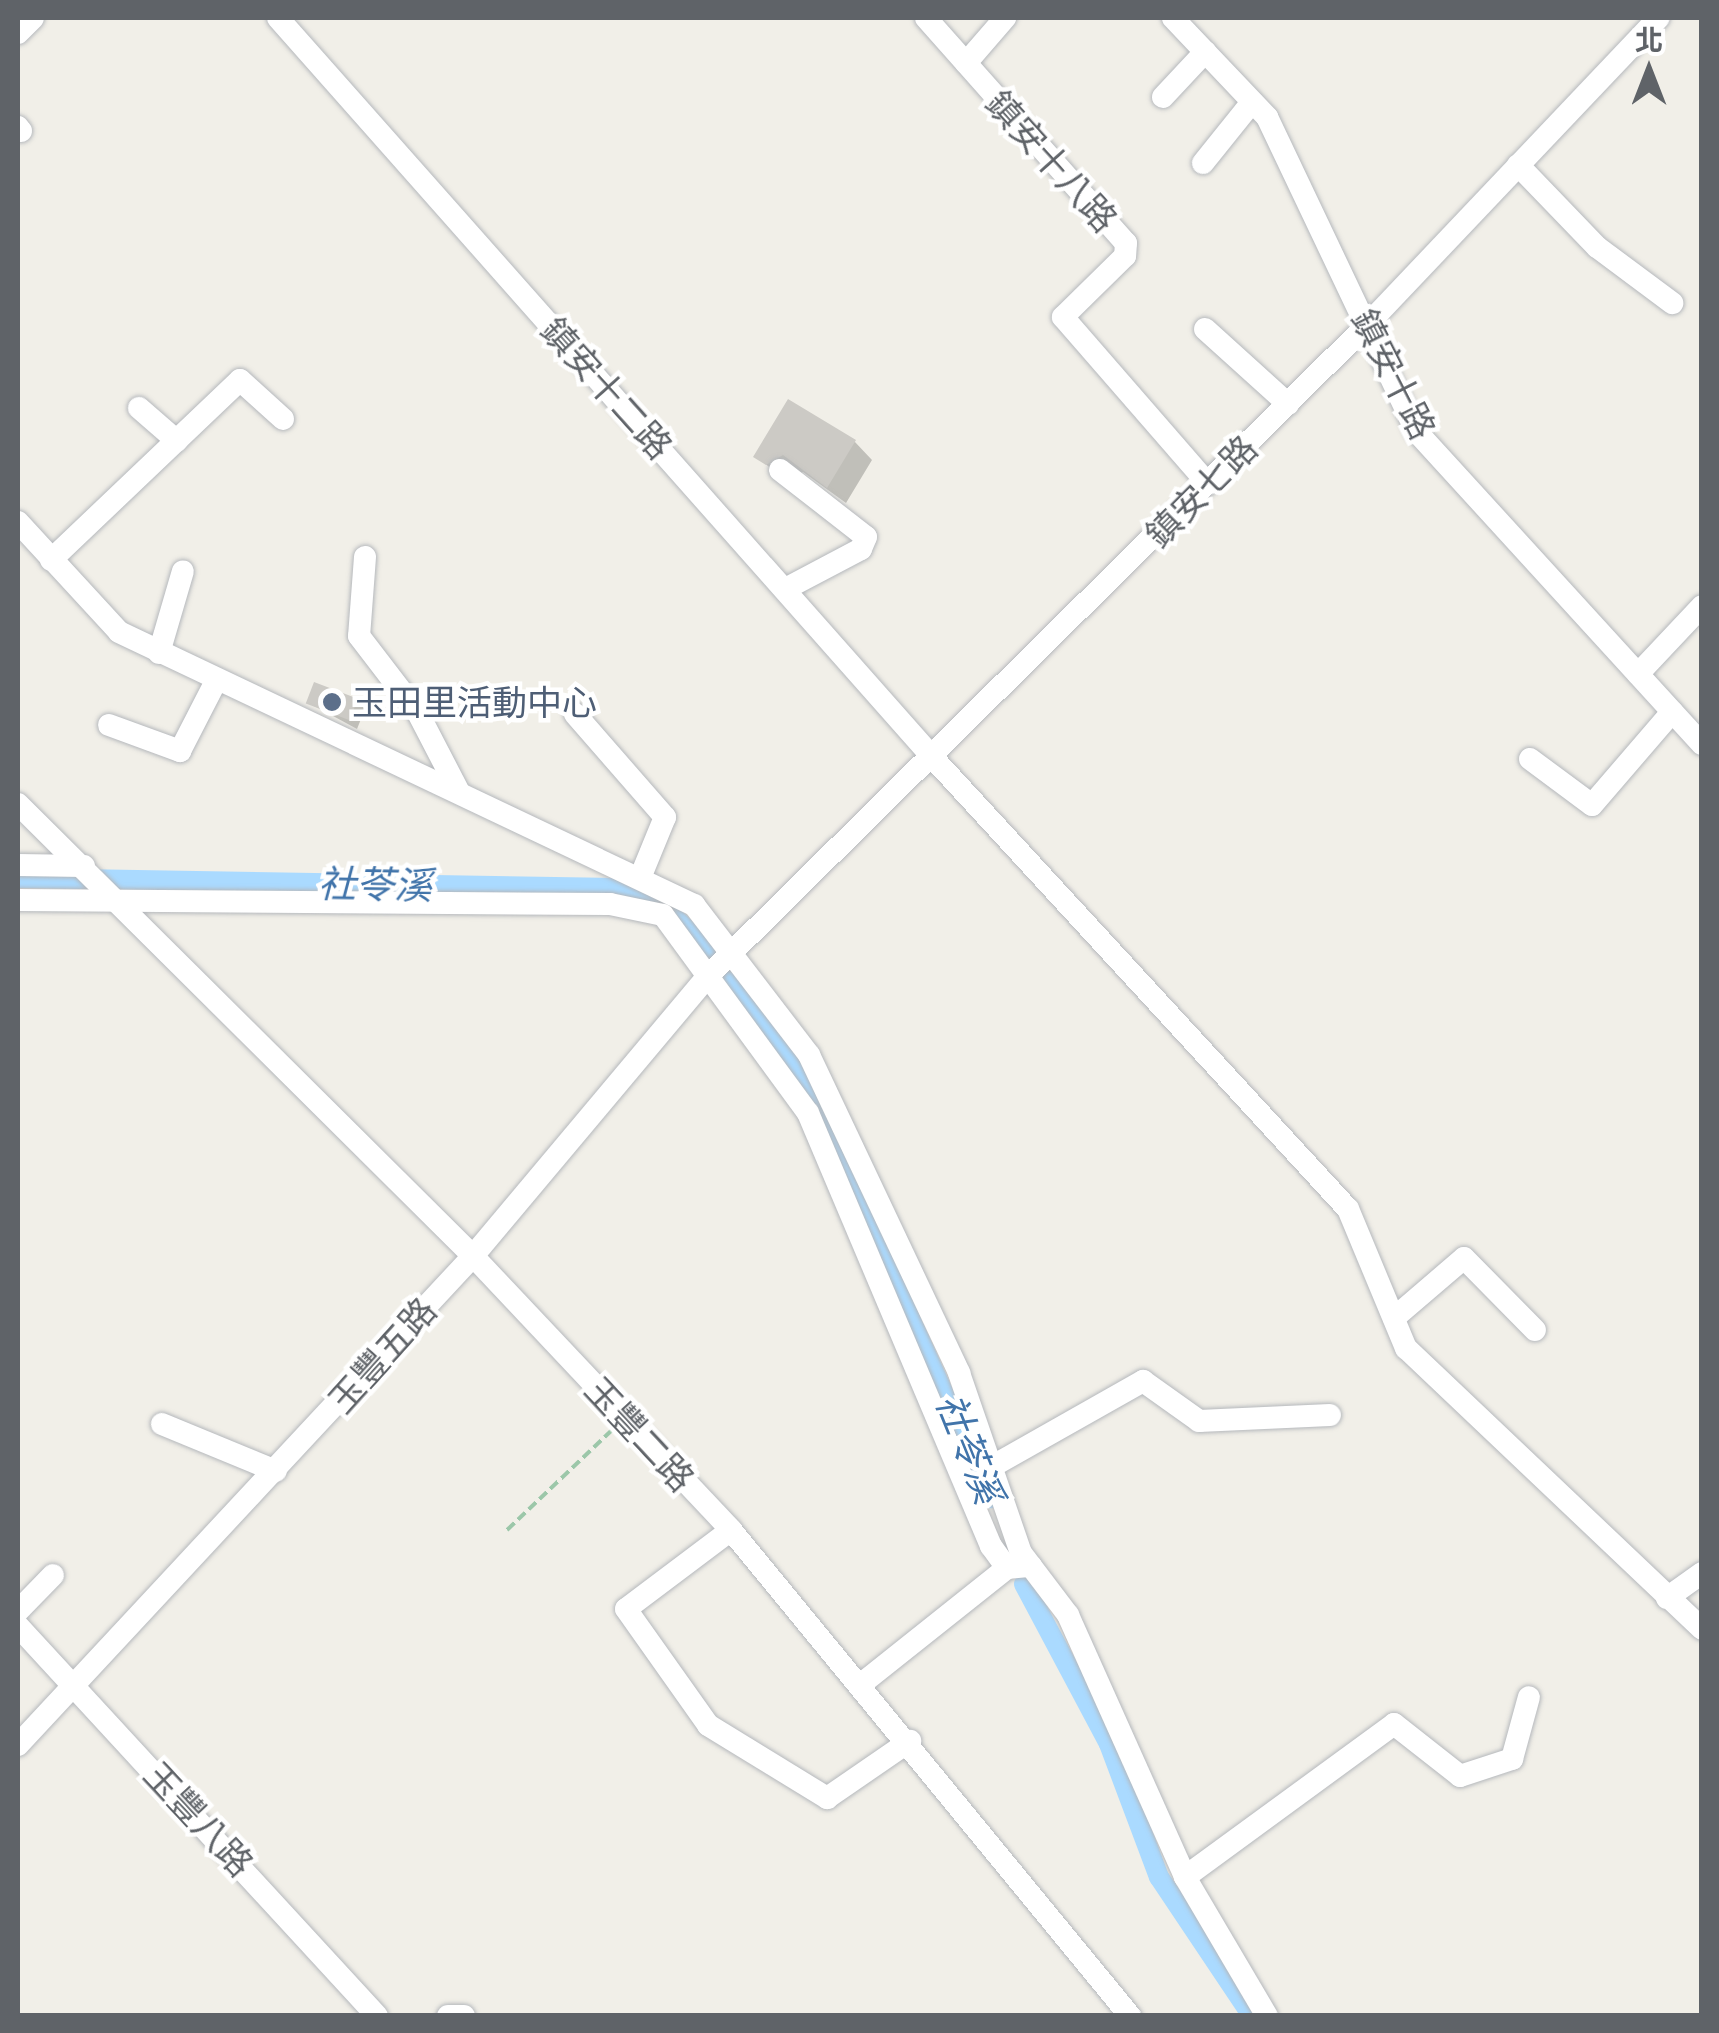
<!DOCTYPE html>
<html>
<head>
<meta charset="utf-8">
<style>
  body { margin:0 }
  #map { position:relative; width:1719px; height:2033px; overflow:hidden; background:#f1efe8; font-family:"IBM Plex Sans","Noto Sans TC",sans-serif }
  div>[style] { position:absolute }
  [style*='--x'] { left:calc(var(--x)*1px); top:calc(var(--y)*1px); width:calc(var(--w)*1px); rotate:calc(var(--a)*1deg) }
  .shadow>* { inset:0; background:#0003 }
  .canal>* { height:20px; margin:-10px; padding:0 10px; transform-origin:10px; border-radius:10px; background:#aadaff }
  .building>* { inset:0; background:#cccac5; transform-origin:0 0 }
  .path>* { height:4px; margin-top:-2px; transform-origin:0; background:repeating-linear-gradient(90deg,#9cc7a9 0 10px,transparent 0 15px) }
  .roads { filter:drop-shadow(0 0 2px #b5b8bc) drop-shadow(0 0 2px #b5b8bc) }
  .minor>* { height:22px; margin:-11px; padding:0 11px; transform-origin:11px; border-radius:11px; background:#fff }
  .dots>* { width:28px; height:28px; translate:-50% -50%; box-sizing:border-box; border:5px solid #fff; border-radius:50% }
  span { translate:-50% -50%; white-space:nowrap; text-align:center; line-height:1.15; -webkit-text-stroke:9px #fff; paint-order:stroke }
  .street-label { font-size:35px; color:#5f6368 }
  .service-label { font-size:35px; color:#4e5e75 }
  .left { translate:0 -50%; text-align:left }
  .water-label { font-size:38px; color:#4174aa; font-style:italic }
  .frame { position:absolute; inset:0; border:20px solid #5f6368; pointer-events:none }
  .north { position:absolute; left:1599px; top:20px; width:100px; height:100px; -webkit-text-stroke:8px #fff; paint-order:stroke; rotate:0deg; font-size:28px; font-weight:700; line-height:40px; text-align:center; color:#5f6368 }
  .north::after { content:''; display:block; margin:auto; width:35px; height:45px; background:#5f6368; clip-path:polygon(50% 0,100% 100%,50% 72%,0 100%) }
</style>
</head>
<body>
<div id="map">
  <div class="shadow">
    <div style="clip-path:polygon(855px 442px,872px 460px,846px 503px,803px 472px,786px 481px,756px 456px)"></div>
    <div style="clip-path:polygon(357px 701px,365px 709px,357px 729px,309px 703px)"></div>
  </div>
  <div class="canal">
    <div style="--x:18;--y:878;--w:599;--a:0.96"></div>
    <div style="--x:617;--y:888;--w:41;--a:17.1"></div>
    <div style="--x:656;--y:900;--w:75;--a:43.9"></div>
    <div style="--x:729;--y:977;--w:119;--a:53.2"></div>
    <div style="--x:800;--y:1072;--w:467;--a:65.9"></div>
    <div style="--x:1024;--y:1584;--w:181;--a:62"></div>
    <div style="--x:1109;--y:1744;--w:142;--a:69.4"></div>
    <div style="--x:1159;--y:1877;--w:167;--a:56.2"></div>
  </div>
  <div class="building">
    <div style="clip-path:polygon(788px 399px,856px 440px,827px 488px,783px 455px,766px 465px,753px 457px)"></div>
    <div style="left:314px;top:682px;width:47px;height:23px;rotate:21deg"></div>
  </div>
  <div class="path">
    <div style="--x:507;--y:1530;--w:145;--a:-43.6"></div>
  </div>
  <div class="roads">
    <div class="minor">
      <div style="--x:278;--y:18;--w:990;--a:48.48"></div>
      <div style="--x:934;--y:759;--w:611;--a:47.39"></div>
      <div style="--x:1348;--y:1209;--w:151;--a:67.4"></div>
      <div style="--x:1406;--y:1348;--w:408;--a:43.5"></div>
      <div style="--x:926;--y:18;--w:301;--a:48.4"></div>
      <div style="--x:1126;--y:243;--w:13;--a:94"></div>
      <div style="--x:1125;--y:256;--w:87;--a:135.5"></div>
      <div style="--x:1063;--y:317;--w:221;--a:49"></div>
      <div style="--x:1173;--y:18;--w:137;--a:46.5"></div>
      <div style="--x:1267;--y:117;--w:348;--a:64.6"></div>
      <div style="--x:1416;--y:431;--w:424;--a:47.6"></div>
      <div style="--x:18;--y:33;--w:21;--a:-45"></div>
      <div style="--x:966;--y:63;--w:60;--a:-49.1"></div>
      <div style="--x:1163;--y:97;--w:62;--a:-47"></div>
      <div style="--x:18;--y:127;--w:5;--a:53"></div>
      <div style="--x:1203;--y:163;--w:78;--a:-51.2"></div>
      <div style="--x:1518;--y:165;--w:114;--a:46.1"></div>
      <div style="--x:1597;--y:247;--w:94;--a:36.7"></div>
      <div style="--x:1205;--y:329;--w:112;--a:42.1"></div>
      <div style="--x:139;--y:408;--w:50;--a:41"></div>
      <div style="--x:780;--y:470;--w:109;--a:37.9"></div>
      <div style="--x:866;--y:537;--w:13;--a:113"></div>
      <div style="--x:861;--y:549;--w:86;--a:152.2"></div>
      <div style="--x:18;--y:522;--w:149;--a:47.4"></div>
      <div style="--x:119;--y:632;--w:637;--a:25.4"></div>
      <div style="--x:694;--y:905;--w:189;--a:52.5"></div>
      <div style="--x:809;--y:1055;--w:352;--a:64.7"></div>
      <div style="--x:959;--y:1373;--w:190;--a:71"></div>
      <div style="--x:1021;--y:1553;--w:78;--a:52.8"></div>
      <div style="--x:1068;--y:1615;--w:287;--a:65.9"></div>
      <div style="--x:1185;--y:1877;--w:161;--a:59.5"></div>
      <div style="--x:365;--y:557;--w:79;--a:94.3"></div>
      <div style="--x:359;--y:636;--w:97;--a:52.5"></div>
      <div style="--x:418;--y:713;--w:89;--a:62.6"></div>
      <div style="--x:51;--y:560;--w:261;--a:-43.6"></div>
      <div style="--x:240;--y:380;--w:58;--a:42.2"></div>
      <div style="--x:159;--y:653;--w:85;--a:-73.7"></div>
      <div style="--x:1638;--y:674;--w:93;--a:-46.7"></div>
      <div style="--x:575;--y:714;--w:137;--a:48.9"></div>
      <div style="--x:665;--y:817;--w:61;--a:112.3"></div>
      <div style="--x:109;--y:725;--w:76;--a:20.1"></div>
      <div style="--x:180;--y:751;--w:79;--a:-62.8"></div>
      <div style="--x:1530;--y:759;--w:77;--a:36.6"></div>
      <div style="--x:1592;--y:805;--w:123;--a:-49.3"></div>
      <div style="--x:18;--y:804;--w:641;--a:44.81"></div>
      <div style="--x:473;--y:1256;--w:376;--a:46.7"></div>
      <div style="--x:731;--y:1530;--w:629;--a:50.61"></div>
      <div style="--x:18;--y:865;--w:66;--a:0.9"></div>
      <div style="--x:18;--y:900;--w:592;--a:0.39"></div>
      <div style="--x:610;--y:904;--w:54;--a:11.7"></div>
      <div style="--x:663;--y:915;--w:245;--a:53.8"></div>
      <div style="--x:808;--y:1113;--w:470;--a:67.1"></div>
      <div style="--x:991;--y:1546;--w:27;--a:54"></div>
      <div style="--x:1007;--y:1568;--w:24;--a:-5"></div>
      <div style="--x:1394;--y:1318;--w:92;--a:-40.6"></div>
      <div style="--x:1464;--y:1258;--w:101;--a:45.4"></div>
      <div style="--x:162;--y:1424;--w:123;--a:22.4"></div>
      <div style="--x:991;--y:1467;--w:175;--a:-29.5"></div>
      <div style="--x:1143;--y:1381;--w:69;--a:35.5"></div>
      <div style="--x:1199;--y:1421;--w:131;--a:-2.6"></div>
      <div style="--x:731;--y:1530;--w:131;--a:143"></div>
      <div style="--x:626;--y:1609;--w:142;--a:54.7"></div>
      <div style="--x:708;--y:1725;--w:140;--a:31.5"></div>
      <div style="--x:827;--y:1798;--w:101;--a:-34.5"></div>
      <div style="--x:1667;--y:1598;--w:43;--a:-35.5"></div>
      <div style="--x:18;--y:1611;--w:50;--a:-45.8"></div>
      <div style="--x:18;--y:1626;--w:530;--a:47.37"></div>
      <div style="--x:860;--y:1685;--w:188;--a:-38.5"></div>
      <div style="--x:18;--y:1745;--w:668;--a:-47.06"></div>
      <div style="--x:473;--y:1256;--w:368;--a:-50"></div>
      <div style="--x:710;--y:974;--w:925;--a:-44.65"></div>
      <div style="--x:1368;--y:324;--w:422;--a:-46.5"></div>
      <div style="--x:1185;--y:1877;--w:259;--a:-36.2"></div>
      <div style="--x:1394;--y:1724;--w:84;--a:38.2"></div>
      <div style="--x:1460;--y:1776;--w:55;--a:-18.1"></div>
      <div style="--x:1512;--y:1759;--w:64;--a:-74.7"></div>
      <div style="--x:448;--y:2016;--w:16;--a:0"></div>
    </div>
  </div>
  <div class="dots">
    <div style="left:332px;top:702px;background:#5c6f8a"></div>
  </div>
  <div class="street-label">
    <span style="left:1052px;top:161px;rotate:48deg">鎮安十八路</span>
    <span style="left:1394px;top:374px;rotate:63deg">鎮安十路</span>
    <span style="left:607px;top:388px;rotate:48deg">鎮安十二路</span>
    <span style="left:1201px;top:491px;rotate:-45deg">鎮安七路</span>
    <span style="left:382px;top:1355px;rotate:-48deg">玉豐五路</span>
    <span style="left:640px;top:1434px;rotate:47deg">玉豐二路</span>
    <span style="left:199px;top:1819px;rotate:47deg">玉豐八路</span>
  </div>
  <div class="service-label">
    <span class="left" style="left:352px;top:702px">玉田里活動中心</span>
  </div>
  <div class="water-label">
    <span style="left:375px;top:884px;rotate:1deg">社苓溪</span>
    <span style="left:970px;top:1448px;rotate:68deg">社苓溪</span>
  </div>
  <div class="frame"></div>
  <div class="north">北</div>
</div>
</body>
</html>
